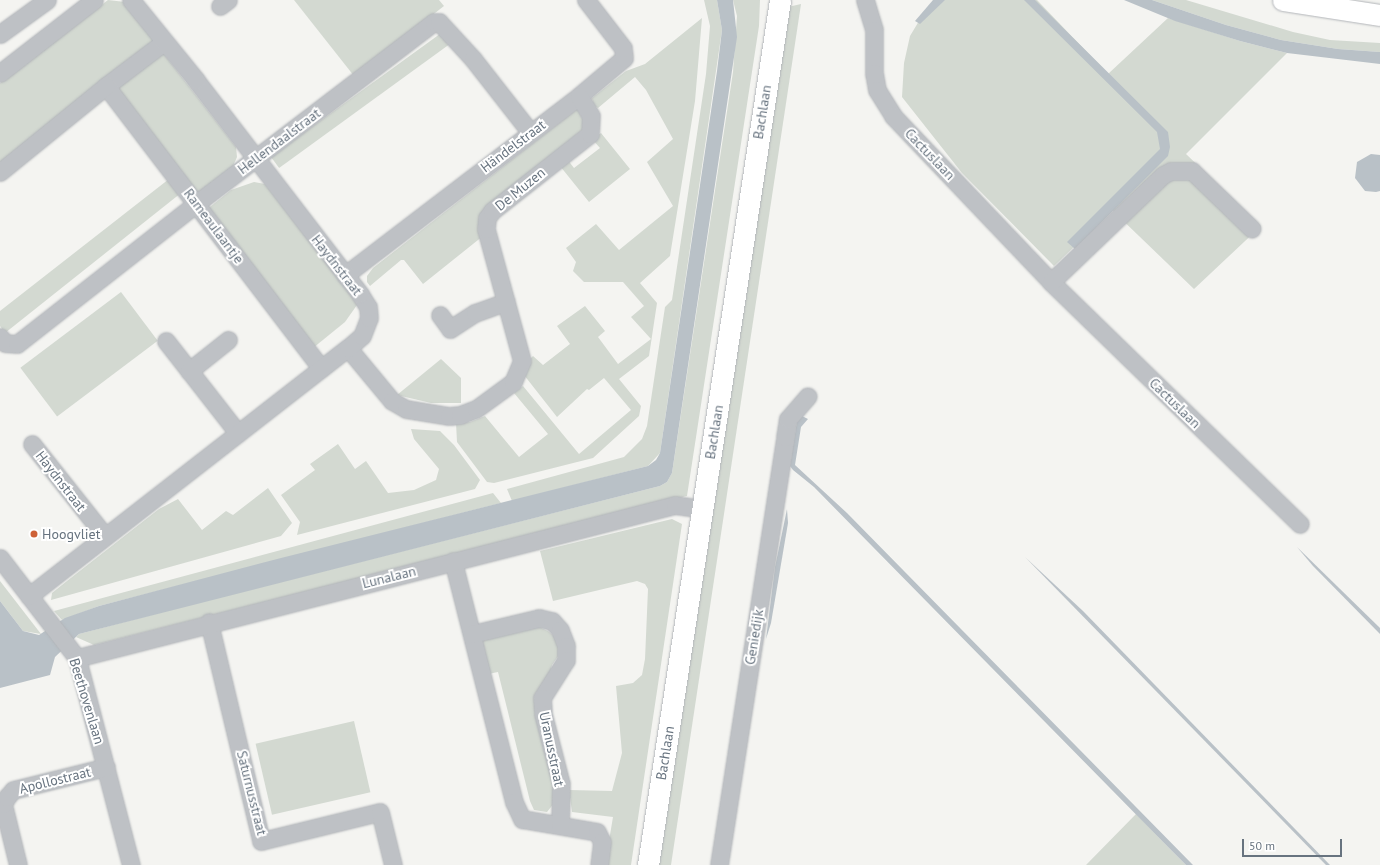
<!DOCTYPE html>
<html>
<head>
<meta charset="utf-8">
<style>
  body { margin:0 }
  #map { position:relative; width:1380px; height:865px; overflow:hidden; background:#f4f4f1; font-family:"PT Sans",sans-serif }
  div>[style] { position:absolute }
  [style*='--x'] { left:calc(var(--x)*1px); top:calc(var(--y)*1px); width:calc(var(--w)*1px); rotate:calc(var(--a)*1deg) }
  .green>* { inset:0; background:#d3d9d1; transform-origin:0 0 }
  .water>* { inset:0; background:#b9c1c7 }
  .roads { filter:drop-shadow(0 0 1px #b2b5b9) drop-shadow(0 0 1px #b2b5b9) }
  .minor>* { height:17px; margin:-8.5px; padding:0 8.5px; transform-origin:8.5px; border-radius:8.5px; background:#bec1c5 }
  .major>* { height:21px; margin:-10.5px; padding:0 10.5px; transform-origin:10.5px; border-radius:10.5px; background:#fff }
  .dots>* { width:11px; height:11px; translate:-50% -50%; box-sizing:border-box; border:2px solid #fff; border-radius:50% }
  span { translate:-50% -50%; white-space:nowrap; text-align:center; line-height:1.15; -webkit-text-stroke:4px #fff; paint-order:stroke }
  .street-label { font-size:14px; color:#67737f }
  .poi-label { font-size:14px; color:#67737f }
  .left { translate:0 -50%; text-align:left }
  .scale { position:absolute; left:1242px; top:839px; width:100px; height:18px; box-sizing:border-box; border:2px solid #67737f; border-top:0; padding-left:5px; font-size:12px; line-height:14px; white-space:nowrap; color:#67737f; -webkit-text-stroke:3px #fff; paint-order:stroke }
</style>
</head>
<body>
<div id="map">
  <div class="green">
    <div style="clip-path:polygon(108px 0,125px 2px,155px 41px,0 164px,0 83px)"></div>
    <div style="clip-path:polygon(294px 0,439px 0,444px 6px,354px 76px)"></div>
    <div style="clip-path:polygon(704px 0,717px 0,722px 30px,660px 453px,648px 466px,512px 501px,507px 489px,624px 457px,642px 439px,647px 426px,665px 307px,672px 300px,706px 74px,710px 26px)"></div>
    <div style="clip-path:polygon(733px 0,760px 0,759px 26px,687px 496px,94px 645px,76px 637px,79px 634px,178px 608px,660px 486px,667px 482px,672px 473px,733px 72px,737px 16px)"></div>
    <div style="clip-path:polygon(940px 0,1037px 0,1108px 74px,1168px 18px,1240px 41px,1287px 53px,1186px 154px,1261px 226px,1194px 289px,1112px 210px,1054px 266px,962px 173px,902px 97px,904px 63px,910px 36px,922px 16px)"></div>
    <div style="clip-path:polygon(1152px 0,1186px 0,1293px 32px,1330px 40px,1380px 43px,1380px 52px,1338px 49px,1281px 40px,1226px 25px)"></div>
    <div style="clip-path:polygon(801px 4px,671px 865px,655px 865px,788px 7px)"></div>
    <div style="clip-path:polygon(702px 18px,695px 101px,670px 256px,640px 283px,657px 303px,649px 356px,619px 379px,641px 406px,639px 416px,593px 458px,494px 483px,487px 482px,457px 442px,456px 423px,470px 422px,485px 416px,519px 457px,548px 434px,514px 393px,523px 386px,579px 454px,631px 410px,604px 378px,589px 390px,587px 389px,557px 417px,524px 375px,528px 361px,533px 356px,543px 365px,570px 344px,557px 326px,585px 306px,605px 331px,598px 337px,618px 364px,651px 339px,631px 317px,644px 306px,623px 282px,584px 282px,573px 271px,576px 262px,566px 248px,596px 224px,619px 250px,673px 206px,647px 162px,673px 139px,646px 90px,635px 77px,598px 108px,593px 105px,592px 98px,626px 71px,645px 64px)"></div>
    <div style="left:444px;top:31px;width:14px;height:214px;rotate:54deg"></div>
    <div style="clip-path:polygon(160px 49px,236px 147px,237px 157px,233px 166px,196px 199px,110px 89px)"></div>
    <div style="clip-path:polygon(577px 109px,587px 126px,487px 208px,483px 236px,423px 284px,404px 260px,401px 260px,370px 286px,367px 282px,367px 276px,373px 268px)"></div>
    <div style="clip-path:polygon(601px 133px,630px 169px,589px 202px,560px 166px,567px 159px,574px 168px,600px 148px,592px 139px)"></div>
    <div style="clip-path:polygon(169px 179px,181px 193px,5px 333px,0 326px,0 311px)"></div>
    <div style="clip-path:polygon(254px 182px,265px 184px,352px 295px,357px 305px,345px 322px,313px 348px,205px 211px,231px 190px)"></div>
    <div style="left:121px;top:292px;width:61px;height:126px;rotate:53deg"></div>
    <div style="clip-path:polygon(441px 359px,461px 378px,461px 403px,431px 403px,397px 395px)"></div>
    <div style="clip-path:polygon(411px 429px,440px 431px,454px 445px,480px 480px,475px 489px,297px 535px,300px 522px,281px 495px,315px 470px,310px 464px,338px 444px,355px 469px,366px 461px,388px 493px,414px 490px,436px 480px,439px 469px,414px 439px)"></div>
    <div style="clip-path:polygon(268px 488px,292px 523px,281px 536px,51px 600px,52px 593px,67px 581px,159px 509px,178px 499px,202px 530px,226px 511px,233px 515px)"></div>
    <div style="clip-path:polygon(493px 493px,501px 503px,99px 606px,62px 620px,54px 611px)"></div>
    <div style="clip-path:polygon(672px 519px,682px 524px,631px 865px,605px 865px,613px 817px,572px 812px,569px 790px,612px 791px,622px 753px,616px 686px,633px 683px,642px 675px,645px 659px,648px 589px,645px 584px,637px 581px,553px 601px,540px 551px)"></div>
    <div style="clip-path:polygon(0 581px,41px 634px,23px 631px,0 601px)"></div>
    <div style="clip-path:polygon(539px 627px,548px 631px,557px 639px,561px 652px,552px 665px,549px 677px,555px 802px,547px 812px,534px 810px,530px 801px,498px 672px,488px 674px,481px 639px)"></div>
    <div style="left:354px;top:721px;width:73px;height:101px;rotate:77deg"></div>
    <div style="clip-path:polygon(1136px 814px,1168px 847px,1186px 865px,1086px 865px)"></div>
  </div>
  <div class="water">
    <div style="clip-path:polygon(717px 0,733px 0,737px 37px,672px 473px,667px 482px,660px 486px,79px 634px,55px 657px,50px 675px,0 688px,0 601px,23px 631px,39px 635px,65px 618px,99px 606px,281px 558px,648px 466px,656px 460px,660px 453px,717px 71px,722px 30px)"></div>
    <div style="clip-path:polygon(933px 0,945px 0,920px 24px,915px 21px)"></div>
    <div style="clip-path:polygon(1024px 0,1035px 0,1168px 132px,1170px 147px,1168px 156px,1075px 249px,1067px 242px,1160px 149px,1157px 132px)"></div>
    <div style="clip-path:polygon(1124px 0,1152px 0,1226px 25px,1281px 40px,1338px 49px,1380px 52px,1380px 64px,1287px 53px,1240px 41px,1175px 21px)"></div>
    <div style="clip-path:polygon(1371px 154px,1380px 155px,1380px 191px,1376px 192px,1365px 191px,1355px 178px,1357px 162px)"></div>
    <div style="clip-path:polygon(802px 416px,808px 419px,801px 427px,795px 465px,847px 513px,1193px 865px,1186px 865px,1168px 847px,814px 487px,793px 470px,790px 466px,797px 421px)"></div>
    <div style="clip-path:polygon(787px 509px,788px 523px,771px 623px,766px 639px,775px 567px)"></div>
    <div style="clip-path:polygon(1297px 547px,1380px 628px,1380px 634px,1313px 566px)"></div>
    <div style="clip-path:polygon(1025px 557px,1083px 611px,1330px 865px,1326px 865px)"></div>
  </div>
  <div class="roads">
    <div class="minor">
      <div style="--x:865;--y:0;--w:31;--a:73"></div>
      <div style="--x:874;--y:30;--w:43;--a:90"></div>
      <div style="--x:874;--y:73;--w:17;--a:80"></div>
      <div style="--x:877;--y:90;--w:31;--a:58"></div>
      <div style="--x:893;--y:116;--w:229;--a:46.4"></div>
      <div style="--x:1051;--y:282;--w:347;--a:44.2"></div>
      <div style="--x:220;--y:6;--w:10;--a:-37"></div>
      <div style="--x:0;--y:34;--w:58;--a:-35.9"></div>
      <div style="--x:164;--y:42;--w:73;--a:142.8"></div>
      <div style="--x:106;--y:86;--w:355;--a:52.7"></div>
      <div style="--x:0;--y:73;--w:119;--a:-37.8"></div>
      <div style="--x:0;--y:172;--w:136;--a:-39.1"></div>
      <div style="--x:345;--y:275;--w:295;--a:-37.4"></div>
      <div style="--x:579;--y:96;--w:59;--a:-40.2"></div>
      <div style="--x:624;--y:58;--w:10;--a:-96"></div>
      <div style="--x:623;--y:48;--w:61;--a:-127.6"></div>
      <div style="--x:1051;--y:282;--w:155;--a:-43.7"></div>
      <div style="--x:1163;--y:175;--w:9;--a:-27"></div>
      <div style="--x:1171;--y:171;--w:21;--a:0"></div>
      <div style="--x:1192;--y:171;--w:83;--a:44"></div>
      <div style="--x:440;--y:315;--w:17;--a:54"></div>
      <div style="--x:450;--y:329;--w:30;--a:-33"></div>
      <div style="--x:475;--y:313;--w:33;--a:-20"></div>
      <div style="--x:0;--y:337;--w:8;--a:50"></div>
      <div style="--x:5;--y:343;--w:12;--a:5"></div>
      <div style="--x:17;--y:344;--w:229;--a:-38.1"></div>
      <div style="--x:197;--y:203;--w:298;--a:-37.4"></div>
      <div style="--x:434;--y:22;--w:5;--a:0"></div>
      <div style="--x:439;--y:22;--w:50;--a:47.4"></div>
      <div style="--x:473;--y:59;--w:93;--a:52"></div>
      <div style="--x:166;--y:341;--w:117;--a:52"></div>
      <div style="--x:348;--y:348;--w:69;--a:50.3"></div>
      <div style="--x:392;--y:401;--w:16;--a:30"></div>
      <div style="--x:406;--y:409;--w:44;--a:9.2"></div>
      <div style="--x:449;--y:416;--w:11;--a:-5"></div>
      <div style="--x:460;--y:415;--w:17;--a:-21"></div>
      <div style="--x:476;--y:409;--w:46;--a:-36.1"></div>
      <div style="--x:513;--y:382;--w:23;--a:-67"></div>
      <div style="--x:522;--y:361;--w:137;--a:-105.3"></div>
      <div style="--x:486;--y:229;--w:11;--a:-85"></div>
      <div style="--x:487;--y:218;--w:9;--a:-54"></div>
      <div style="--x:492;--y:211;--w:125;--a:-38.2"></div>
      <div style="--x:590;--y:134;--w:18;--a:-87"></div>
      <div style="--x:591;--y:116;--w:23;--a:-121"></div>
      <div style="--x:189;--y:371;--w:50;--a:-38.5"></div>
      <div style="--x:32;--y:444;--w:117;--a:51.6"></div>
      <div style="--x:0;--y:558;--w:126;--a:52.4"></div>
      <div style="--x:77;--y:658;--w:214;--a:75.4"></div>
      <div style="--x:453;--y:561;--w:249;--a:75.8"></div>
      <div style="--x:514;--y:802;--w:19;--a:65"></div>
      <div style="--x:522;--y:819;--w:76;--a:9.8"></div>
      <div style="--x:597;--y:832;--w:11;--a:63"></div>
      <div style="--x:602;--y:842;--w:23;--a:97"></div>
      <div style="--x:29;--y:596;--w:404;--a:-37.9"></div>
      <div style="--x:348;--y:348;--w:18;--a:-41"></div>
      <div style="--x:362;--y:336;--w:19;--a:-69"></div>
      <div style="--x:369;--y:318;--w:11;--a:-95"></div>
      <div style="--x:368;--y:307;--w:15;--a:-122"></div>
      <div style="--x:360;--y:294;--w:270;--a:-127.5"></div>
      <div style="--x:196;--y:80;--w:103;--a:-129.1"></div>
      <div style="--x:209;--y:622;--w:225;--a:76.6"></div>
      <div style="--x:261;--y:841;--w:122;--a:-13.7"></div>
      <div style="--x:380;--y:812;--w:55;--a:76.2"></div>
      <div style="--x:472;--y:634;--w:69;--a:-13.4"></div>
      <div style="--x:539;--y:618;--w:13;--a:13"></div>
      <div style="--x:552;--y:621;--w:12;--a:48"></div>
      <div style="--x:560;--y:630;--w:17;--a:69"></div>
      <div style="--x:566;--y:646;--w:14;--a:90"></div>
      <div style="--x:566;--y:660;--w:45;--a:122.3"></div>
      <div style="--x:542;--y:698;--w:16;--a:86"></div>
      <div style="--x:543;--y:714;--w:72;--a:75.6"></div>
      <div style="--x:561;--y:784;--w:41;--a:91.4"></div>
      <div style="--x:77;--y:658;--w:617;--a:-14.35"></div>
      <div style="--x:675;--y:505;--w:27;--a:8"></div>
      <div style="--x:18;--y:865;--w:63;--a:-103.8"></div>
      <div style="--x:3;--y:804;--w:8;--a:-60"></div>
      <div style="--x:7;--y:797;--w:9;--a:-49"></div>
      <div style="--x:13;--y:790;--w:96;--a:-13.9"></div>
      <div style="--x:719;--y:865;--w:433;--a:-81.2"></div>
      <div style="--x:785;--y:437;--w:18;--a:-81"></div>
      <div style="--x:788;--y:419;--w:30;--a:-49"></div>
    </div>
    <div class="major">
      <div style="--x:1283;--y:0;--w:98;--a:8.8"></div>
      <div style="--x:648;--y:865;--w:875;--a:-81.32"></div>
    </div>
  </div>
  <div class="dots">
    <div style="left:34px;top:534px;background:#ce6238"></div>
  </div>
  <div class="street-label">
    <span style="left:762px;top:112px;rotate:-81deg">Bachlaan</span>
    <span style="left:279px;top:141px;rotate:-37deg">Hellendaalstraat</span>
    <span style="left:513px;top:146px;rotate:-37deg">Händelstraat</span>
    <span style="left:930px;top:154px;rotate:46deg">Cactuslaan</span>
    <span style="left:520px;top:189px;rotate:-39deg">De Muzen</span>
    <span style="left:214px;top:226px;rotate:53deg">Rameaulaantje</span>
    <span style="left:337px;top:265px;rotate:52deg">Haydnstraat</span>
    <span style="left:1175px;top:403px;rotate:44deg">Cactuslaan</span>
    <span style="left:714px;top:432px;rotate:-81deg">Bachlaan</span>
    <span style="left:61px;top:481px;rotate:52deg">Haydnstraat</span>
    <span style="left:389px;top:577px;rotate:-14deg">Lunalaan</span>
    <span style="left:754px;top:637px;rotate:-81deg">Geniedijk</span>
    <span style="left:87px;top:701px;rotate:73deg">Beethovenlaan</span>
    <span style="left:552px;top:749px;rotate:78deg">Uranusstraat</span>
    <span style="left:665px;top:753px;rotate:-81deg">Bachlaan</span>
    <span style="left:55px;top:780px;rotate:-14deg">Apollostraat</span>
    <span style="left:252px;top:793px;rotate:76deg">Saturnusstraat</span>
  </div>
  <div class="poi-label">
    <span class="left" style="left:42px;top:534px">Hoogvliet</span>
  </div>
  <div class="scale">50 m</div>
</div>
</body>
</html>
